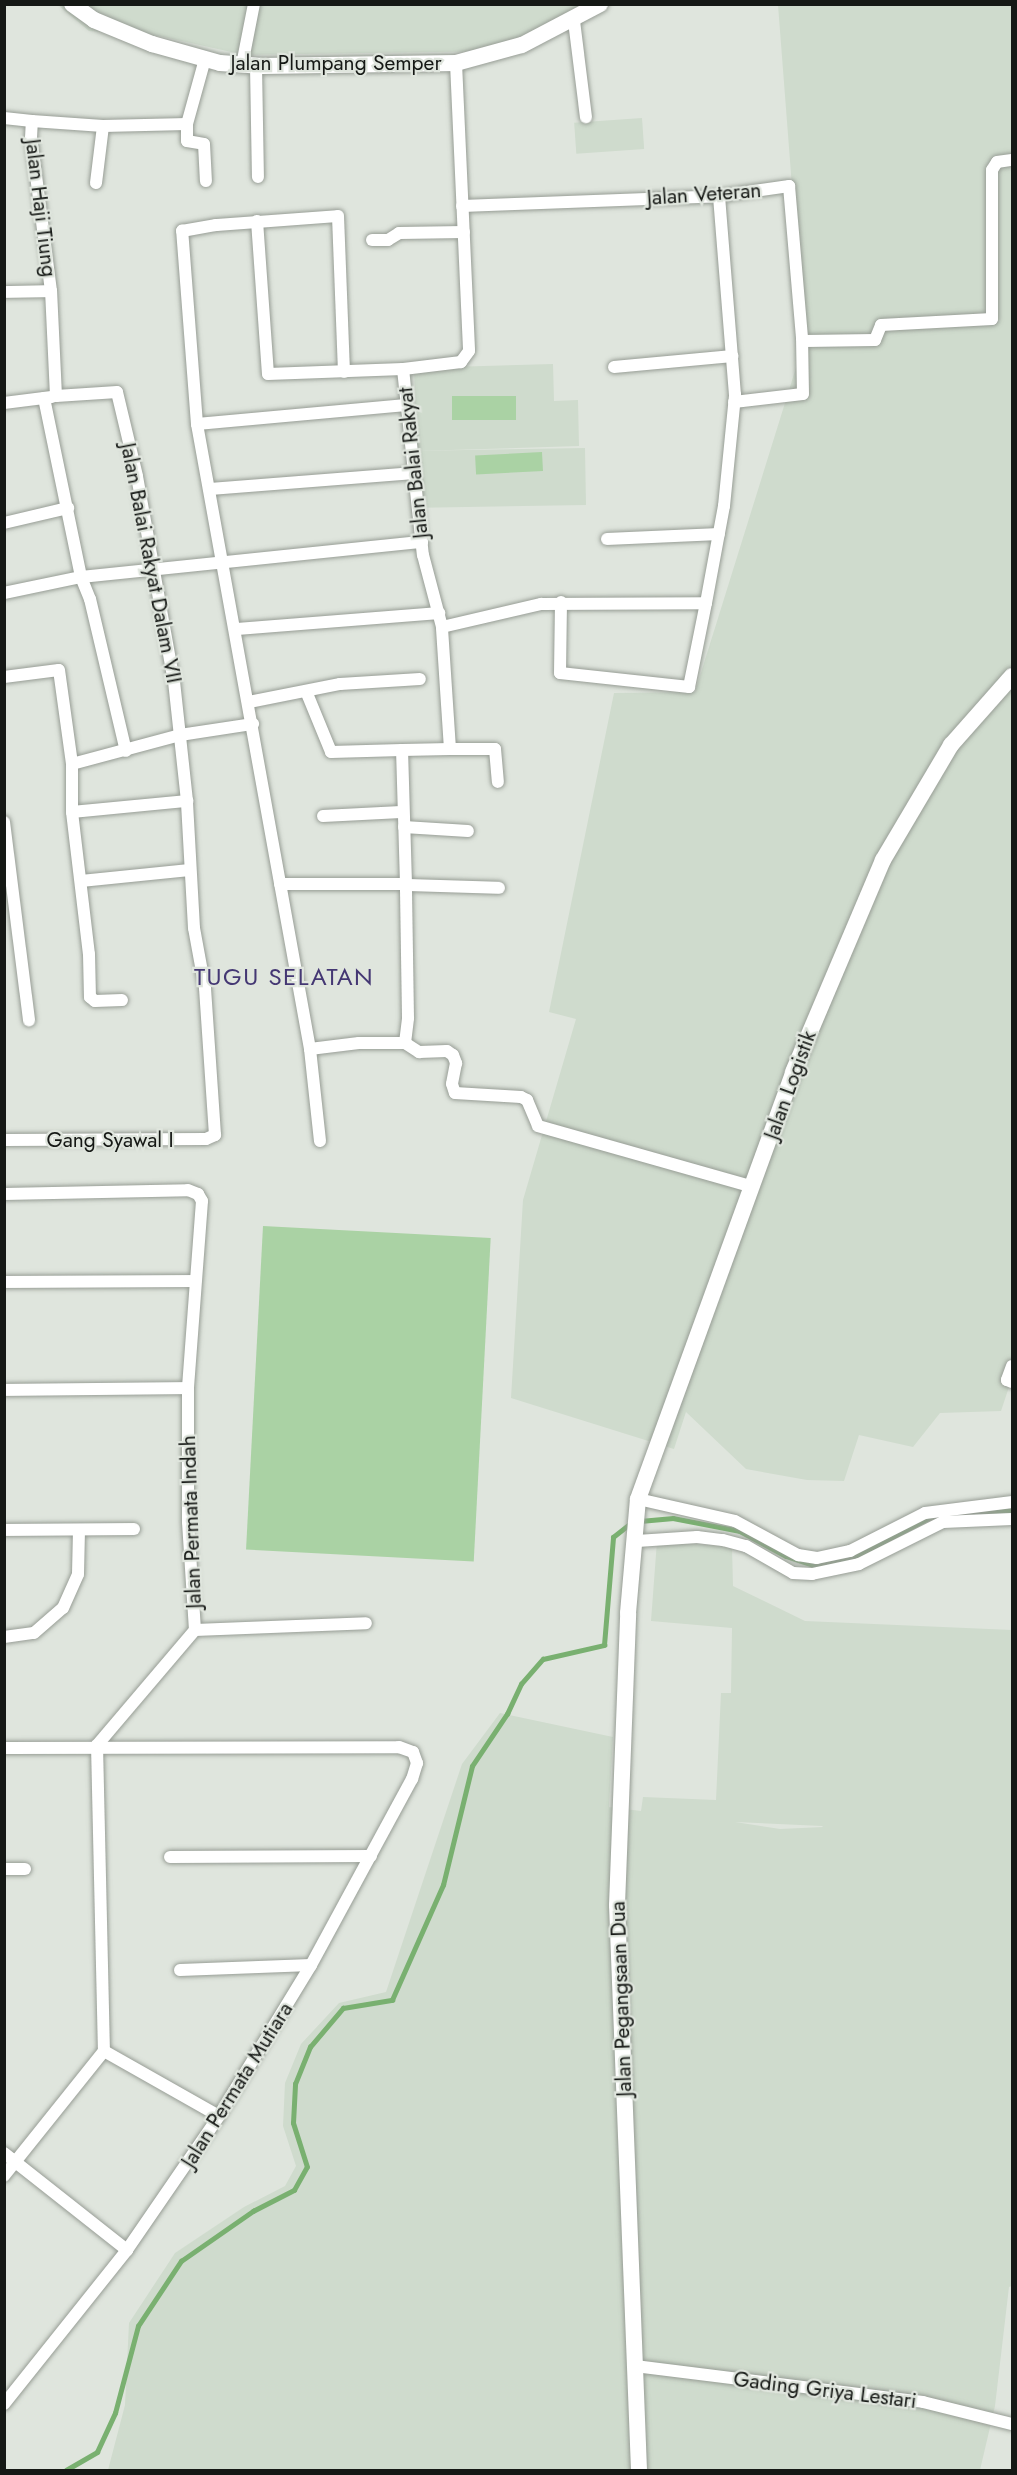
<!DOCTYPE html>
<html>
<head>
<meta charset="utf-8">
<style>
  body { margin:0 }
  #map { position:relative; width:1017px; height:2475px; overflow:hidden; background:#dfe5dd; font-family:Jost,sans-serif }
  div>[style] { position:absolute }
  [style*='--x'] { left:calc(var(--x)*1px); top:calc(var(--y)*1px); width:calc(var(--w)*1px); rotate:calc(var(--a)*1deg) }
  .built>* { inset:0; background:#cfdbcd; transform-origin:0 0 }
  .green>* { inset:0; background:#aad2a4; transform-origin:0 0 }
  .stream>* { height:4.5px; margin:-2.25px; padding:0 2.25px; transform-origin:2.25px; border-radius:2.25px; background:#79b070 }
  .roads { filter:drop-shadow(0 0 2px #979d95) drop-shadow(0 0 2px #979d95) }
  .minor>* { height:12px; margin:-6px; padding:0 6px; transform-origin:6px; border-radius:6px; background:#fff }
  .secondary>* { height:16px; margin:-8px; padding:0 8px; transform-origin:8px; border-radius:8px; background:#fff }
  span { translate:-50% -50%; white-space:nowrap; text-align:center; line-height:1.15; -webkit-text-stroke:4.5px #dfe5dd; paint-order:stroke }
  .street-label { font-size:21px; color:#151815 }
  .quarter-label { font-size:24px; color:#443773; letter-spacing:1.5px }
  .frame { position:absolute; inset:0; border:6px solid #151815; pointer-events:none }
</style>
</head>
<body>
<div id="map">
  <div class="built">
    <div style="clip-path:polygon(58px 5px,601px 5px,502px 51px,245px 55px,159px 36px,89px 31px)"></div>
    <div style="clip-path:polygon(778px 5px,1012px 5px,1012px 1378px,1001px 1411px,940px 1413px,913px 1447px,859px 1435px,844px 1481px,807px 1480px,746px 1469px,686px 1412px,674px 1449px,511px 1398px,523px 1200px,576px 1019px,549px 1012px,614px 693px,695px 692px,804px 342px)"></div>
    <div style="left:642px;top:118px;width:31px;height:68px;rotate:86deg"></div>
    <div style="clip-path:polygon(553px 364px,554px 401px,578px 400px,579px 446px,417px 451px,414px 368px)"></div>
    <div style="left:585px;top:448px;width:57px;height:164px;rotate:89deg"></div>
    <div style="clip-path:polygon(evenodd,657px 1541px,732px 1547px,733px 1586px,805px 1621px,1012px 1630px,1012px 2286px,1009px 2287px,995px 2406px,980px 2470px,108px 2470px,125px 2405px,129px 2323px,175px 2253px,244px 2207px,285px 2186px,296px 2166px,283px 2126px,285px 2083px,301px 2044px,339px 2003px,386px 1992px,462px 1764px,500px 1713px,613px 1737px,609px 1807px,641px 1811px,643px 1797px,716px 1800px,721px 1693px,731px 1693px,732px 1628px,651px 1621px,657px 1541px,735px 1822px,822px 1826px,823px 1827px,780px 1829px,735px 1822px)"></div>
  </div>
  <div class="green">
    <div style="left:516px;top:396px;width:24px;height:64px;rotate:90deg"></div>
    <div style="left:542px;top:452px;width:19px;height:67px;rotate:87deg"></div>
    <div style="left:263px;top:1226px;width:228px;height:324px;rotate:3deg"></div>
  </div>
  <div class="stream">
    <div style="--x:967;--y:1513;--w:45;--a:-3.8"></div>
    <div style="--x:640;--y:1521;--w:33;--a:-5"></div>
    <div style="--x:673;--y:1518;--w:68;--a:11"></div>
    <div style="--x:740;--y:1531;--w:52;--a:28.5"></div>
    <div style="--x:786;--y:1556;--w:32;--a:18"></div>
    <div style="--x:816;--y:1566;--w:33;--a:-11"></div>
    <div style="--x:848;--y:1560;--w:95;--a:-27.6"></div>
    <div style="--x:66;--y:2470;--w:36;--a:-30"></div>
    <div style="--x:97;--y:2452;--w:43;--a:-65.2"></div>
    <div style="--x:115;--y:2413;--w:90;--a:-75.2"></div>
    <div style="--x:138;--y:2326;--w:78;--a:-56.5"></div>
    <div style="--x:181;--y:2261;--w:88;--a:-34.8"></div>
    <div style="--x:253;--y:2211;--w:46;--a:-27.1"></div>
    <div style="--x:294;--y:2190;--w:26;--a:-61"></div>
    <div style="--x:307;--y:2167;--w:46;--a:-107.7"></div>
    <div style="--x:293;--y:2123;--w:39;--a:-87"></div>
    <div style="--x:295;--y:2084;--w:40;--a:-68"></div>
    <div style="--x:310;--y:2047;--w:51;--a:-49.8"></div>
    <div style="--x:343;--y:2008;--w:50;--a:-9.3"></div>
    <div style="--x:392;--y:2000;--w:126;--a:-66.1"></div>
    <div style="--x:443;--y:1885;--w:122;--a:-76.3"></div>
    <div style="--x:472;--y:1766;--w:63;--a:-56.1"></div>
    <div style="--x:507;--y:1714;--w:33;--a:-65"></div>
    <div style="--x:521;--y:1684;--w:33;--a:-49"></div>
    <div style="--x:543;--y:1659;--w:63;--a:-12.9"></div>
    <div style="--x:604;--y:1645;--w:108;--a:-85.2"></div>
    <div style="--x:613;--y:1537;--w:24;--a:-38"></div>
  </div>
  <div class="roads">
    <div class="minor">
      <div style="--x:574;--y:21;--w:97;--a:82.9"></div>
      <div style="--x:456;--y:63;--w:288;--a:87.4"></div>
      <div style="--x:469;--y:351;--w:14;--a:126"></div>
      <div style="--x:461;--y:362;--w:58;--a:173.1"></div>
      <div style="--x:403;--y:369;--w:187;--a:83.9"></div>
      <div style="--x:423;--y:555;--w:74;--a:75.2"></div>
      <div style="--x:442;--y:627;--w:102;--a:-13.1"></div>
      <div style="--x:541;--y:604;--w:165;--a:-0.3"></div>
      <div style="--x:706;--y:603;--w:99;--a:-79.5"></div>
      <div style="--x:724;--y:506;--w:112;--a:-84.3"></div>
      <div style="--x:735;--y:395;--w:200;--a:-94.6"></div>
      <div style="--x:242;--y:65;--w:62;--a:-78.9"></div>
      <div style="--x:256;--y:66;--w:111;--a:89"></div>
      <div style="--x:4;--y:118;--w:28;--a:6"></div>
      <div style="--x:187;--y:124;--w:17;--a:90"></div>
      <div style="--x:187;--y:141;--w:17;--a:10"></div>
      <div style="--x:204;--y:144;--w:37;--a:87"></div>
      <div style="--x:96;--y:183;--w:57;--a:-83"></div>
      <div style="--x:462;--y:206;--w:257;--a:-2.2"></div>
      <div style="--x:719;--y:196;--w:71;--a:-8.1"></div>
      <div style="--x:789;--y:186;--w:153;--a:85.1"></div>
      <div style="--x:802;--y:338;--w:4;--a:45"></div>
      <div style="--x:805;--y:341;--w:70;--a:-0.8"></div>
      <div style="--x:875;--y:340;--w:16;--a:-68"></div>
      <div style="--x:881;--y:325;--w:111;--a:-3.1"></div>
      <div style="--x:992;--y:319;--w:149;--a:-90"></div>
      <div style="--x:992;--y:170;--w:9;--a:-58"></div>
      <div style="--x:997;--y:162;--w:15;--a:-8"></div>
      <div style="--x:257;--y:221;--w:153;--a:85.9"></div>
      <div style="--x:268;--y:374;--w:135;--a:-2.1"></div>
      <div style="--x:372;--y:240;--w:16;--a:0"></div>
      <div style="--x:388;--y:240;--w:13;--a:-32"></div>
      <div style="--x:399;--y:233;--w:65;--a:-0.9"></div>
      <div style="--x:4;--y:292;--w:47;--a:-1.2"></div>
      <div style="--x:614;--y:367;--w:119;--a:-5.3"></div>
      <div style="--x:44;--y:398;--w:183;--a:78.3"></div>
      <div style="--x:81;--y:577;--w:24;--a:68"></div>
      <div style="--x:90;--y:599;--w:156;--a:76.7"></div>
      <div style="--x:734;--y:402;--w:69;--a:-6.6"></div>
      <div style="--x:803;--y:394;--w:56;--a:-91"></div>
      <div style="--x:4;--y:403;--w:48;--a:-7.1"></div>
      <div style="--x:197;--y:424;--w:210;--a:-5.2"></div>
      <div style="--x:210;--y:489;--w:205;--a:-4.5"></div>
      <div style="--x:4;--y:523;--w:66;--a:-13.2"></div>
      <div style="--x:607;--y:539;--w:112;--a:-2.6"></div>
      <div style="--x:4;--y:593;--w:79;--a:-11.7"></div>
      <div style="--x:81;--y:577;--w:343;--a:-5.9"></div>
      <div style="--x:561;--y:602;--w:71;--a:90.8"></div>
      <div style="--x:560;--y:673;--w:130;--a:6.2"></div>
      <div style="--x:689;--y:687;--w:86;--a:-78.6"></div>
      <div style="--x:237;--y:629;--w:203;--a:-4.5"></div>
      <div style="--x:4;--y:677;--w:55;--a:-7.3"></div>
      <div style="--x:59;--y:670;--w:95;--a:82.1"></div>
      <div style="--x:72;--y:764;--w:48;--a:90"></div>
      <div style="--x:72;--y:812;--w:143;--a:83.2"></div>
      <div style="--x:89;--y:954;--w:43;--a:88.7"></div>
      <div style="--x:90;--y:997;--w:6;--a:39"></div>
      <div style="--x:95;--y:1001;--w:27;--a:-2"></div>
      <div style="--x:306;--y:691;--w:66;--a:67.7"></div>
      <div style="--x:331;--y:752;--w:71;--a:-1.6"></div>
      <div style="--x:249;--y:702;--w:93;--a:-11.2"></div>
      <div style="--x:340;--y:684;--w:80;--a:-3.6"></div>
      <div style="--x:450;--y:749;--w:45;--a:0"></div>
      <div style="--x:495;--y:749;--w:33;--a:85"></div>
      <div style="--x:72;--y:764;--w:112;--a:-15"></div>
      <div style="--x:180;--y:735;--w:74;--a:-8.6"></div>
      <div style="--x:72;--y:812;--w:116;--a:-5.5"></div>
      <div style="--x:323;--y:816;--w:78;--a:-2.9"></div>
      <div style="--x:4;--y:822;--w:200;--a:82.8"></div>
      <div style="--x:404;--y:827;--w:64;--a:3.6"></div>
      <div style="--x:81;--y:881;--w:109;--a:-5.8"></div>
      <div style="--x:280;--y:884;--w:126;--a:0"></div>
      <div style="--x:406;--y:884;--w:134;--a:-91.7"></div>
      <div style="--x:402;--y:750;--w:48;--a:-1.2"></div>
      <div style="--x:450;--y:749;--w:122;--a:-93.8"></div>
      <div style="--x:406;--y:885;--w:93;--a:1.8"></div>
      <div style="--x:405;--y:1043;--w:17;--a:33"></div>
      <div style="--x:419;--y:1052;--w:28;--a:-2"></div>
      <div style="--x:447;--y:1051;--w:7;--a:34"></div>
      <div style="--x:453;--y:1055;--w:9;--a:69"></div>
      <div style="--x:456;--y:1063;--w:21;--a:101"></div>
      <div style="--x:452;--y:1084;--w:9;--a:72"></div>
      <div style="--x:455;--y:1093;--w:66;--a:3.5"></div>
      <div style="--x:521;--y:1097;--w:7;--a:27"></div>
      <div style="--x:527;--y:1100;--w:28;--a:67"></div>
      <div style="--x:538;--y:1126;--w:223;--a:15.8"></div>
      <div style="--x:310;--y:1049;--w:49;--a:-7"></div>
      <div style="--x:359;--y:1043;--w:46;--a:0"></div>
      <div style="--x:405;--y:1043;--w:25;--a:-83"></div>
      <div style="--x:408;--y:1018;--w:134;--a:-90.9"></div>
      <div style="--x:4;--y:1140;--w:202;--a:-0.3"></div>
      <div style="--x:206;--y:1139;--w:10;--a:-24"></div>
      <div style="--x:215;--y:1135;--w:147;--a:-93.9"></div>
      <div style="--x:205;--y:988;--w:61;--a:-100.4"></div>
      <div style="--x:194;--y:928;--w:127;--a:-93.2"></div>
      <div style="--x:187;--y:801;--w:120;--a:-96.2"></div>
      <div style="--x:174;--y:682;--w:209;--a:-100.2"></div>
      <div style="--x:137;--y:476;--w:86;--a:-103.4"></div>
      <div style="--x:117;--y:392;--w:61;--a:176.2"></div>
      <div style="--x:56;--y:396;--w:105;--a:-92.7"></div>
      <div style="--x:51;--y:291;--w:154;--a:-97.4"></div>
      <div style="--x:31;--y:138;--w:17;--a:-87"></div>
      <div style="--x:32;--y:121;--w:71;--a:4"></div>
      <div style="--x:103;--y:126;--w:84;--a:-1.4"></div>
      <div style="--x:187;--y:124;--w:67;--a:-74.5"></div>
      <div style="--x:320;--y:1141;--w:93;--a:-96.2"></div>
      <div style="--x:310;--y:1049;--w:635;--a:-100.25"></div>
      <div style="--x:197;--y:424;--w:194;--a:-94.4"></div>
      <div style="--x:182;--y:231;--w:35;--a:-10"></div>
      <div style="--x:216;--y:225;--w:122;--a:-4.2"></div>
      <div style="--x:338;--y:216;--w:156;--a:87.8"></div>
      <div style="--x:4;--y:1194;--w:184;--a:-1.2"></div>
      <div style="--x:188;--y:1190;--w:11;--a:22"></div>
      <div style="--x:198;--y:1194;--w:8;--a:60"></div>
      <div style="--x:202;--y:1201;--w:188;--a:94.3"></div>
      <div style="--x:188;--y:1388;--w:134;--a:90"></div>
      <div style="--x:188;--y:1522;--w:108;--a:86.3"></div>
      <div style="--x:195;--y:1630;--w:151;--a:130.4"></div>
      <div style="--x:97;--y:1745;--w:306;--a:88.7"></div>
      <div style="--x:104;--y:2051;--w:160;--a:128.7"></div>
      <div style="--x:4;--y:1282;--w:189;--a:-0.3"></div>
      <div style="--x:1012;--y:1366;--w:15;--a:110"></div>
      <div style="--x:1007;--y:1380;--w:5;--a:22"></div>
      <div style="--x:4;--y:1390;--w:184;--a:-0.6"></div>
      <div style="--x:638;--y:1499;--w:99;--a:12.8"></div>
      <div style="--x:735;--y:1521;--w:72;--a:28.4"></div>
      <div style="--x:798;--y:1555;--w:19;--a:9"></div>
      <div style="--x:817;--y:1558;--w:34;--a:-12"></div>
      <div style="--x:850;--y:1551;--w:84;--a:-26.9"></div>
      <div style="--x:925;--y:1513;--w:88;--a:-7.2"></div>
      <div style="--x:4;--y:1530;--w:130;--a:-0.4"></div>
      <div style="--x:637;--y:1541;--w:60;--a:-3.8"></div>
      <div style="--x:697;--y:1537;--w:26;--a:7"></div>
      <div style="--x:723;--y:1540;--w:24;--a:15"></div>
      <div style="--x:746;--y:1546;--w:54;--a:29.9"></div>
      <div style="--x:793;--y:1573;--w:19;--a:3"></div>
      <div style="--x:812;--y:1574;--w:48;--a:-12"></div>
      <div style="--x:859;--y:1564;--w:94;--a:-26.6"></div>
      <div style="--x:943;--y:1522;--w:69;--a:-2.5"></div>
      <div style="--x:195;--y:1630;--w:171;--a:-2.3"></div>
      <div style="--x:4;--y:1637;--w:30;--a:-8"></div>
      <div style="--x:34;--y:1633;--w:38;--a:-41"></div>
      <div style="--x:63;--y:1608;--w:37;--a:-66"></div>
      <div style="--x:78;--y:1574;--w:44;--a:-88.7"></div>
      <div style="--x:4;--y:1748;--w:395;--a:-0.1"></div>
      <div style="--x:399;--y:1747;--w:15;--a:20"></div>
      <div style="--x:413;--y:1752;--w:12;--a:70"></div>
      <div style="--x:417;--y:1763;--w:17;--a:107"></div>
      <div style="--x:412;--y:1779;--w:212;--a:118.5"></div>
      <div style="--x:311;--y:1965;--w:177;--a:121.4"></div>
      <div style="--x:219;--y:2116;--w:163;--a:124.5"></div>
      <div style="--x:127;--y:2250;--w:197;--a:128.6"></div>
      <div style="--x:170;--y:1857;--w:201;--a:-0.3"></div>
      <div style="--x:4;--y:1869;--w:21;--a:0"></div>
      <div style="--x:180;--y:1970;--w:131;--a:-2.2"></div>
      <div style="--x:104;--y:2051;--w:132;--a:29.5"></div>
      <div style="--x:4;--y:2153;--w:157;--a:38.3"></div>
      <div style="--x:635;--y:2366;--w:290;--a:7.1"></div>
      <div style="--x:923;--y:2402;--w:92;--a:13.9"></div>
    </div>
    <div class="secondary">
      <div style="--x:72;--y:4;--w:27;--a:36"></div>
      <div style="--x:94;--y:20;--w:63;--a:22.5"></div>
      <div style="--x:152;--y:44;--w:71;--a:15.6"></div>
      <div style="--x:220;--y:63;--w:42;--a:4.1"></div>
      <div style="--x:262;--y:66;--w:194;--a:-0.9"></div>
      <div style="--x:456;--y:63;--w:68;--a:-15.3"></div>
      <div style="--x:522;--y:45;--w:88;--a:-27.7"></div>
      <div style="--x:639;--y:2470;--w:565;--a:-92.23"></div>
      <div style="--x:617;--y:1905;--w:292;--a:-87.8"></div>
      <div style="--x:628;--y:1613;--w:114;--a:-85"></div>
      <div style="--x:638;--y:1499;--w:454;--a:-70"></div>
      <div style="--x:793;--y:1072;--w:230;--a:-67"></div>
      <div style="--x:883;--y:860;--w:134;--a:-59.4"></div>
      <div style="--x:951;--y:745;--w:92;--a:-48.5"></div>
    </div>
  </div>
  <div class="street-label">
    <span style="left:336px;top:63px">Jalan Plumpang Semper</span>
    <span style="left:704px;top:194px;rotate:-4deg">Jalan Veteran</span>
    <span style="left:41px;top:208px;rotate:83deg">Jalan Haji Tiung</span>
    <span style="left:413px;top:463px;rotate:-96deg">Jalan Balai Rakyat</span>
    <span style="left:151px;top:563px;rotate:79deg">Jalan Balai Rakyat Dalam VII</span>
    <span style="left:790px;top:1085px;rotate:-70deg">Jalan Logistik</span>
    <span style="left:110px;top:1140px">Gang Syawal I</span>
    <span style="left:191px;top:1522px;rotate:-92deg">Jalan Permata Indah</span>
    <span style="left:621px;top:1999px;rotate:-92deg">Jalan Pegangsaan Dua</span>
    <span style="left:237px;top:2085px;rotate:-58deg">Jalan Permata Mutiara</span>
    <span style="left:825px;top:2390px;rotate:7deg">Gading Griya Lestari</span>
  </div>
  <div class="quarter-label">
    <span style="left:284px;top:977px">TUGU SELATAN</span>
  </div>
  <div class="frame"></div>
</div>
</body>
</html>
